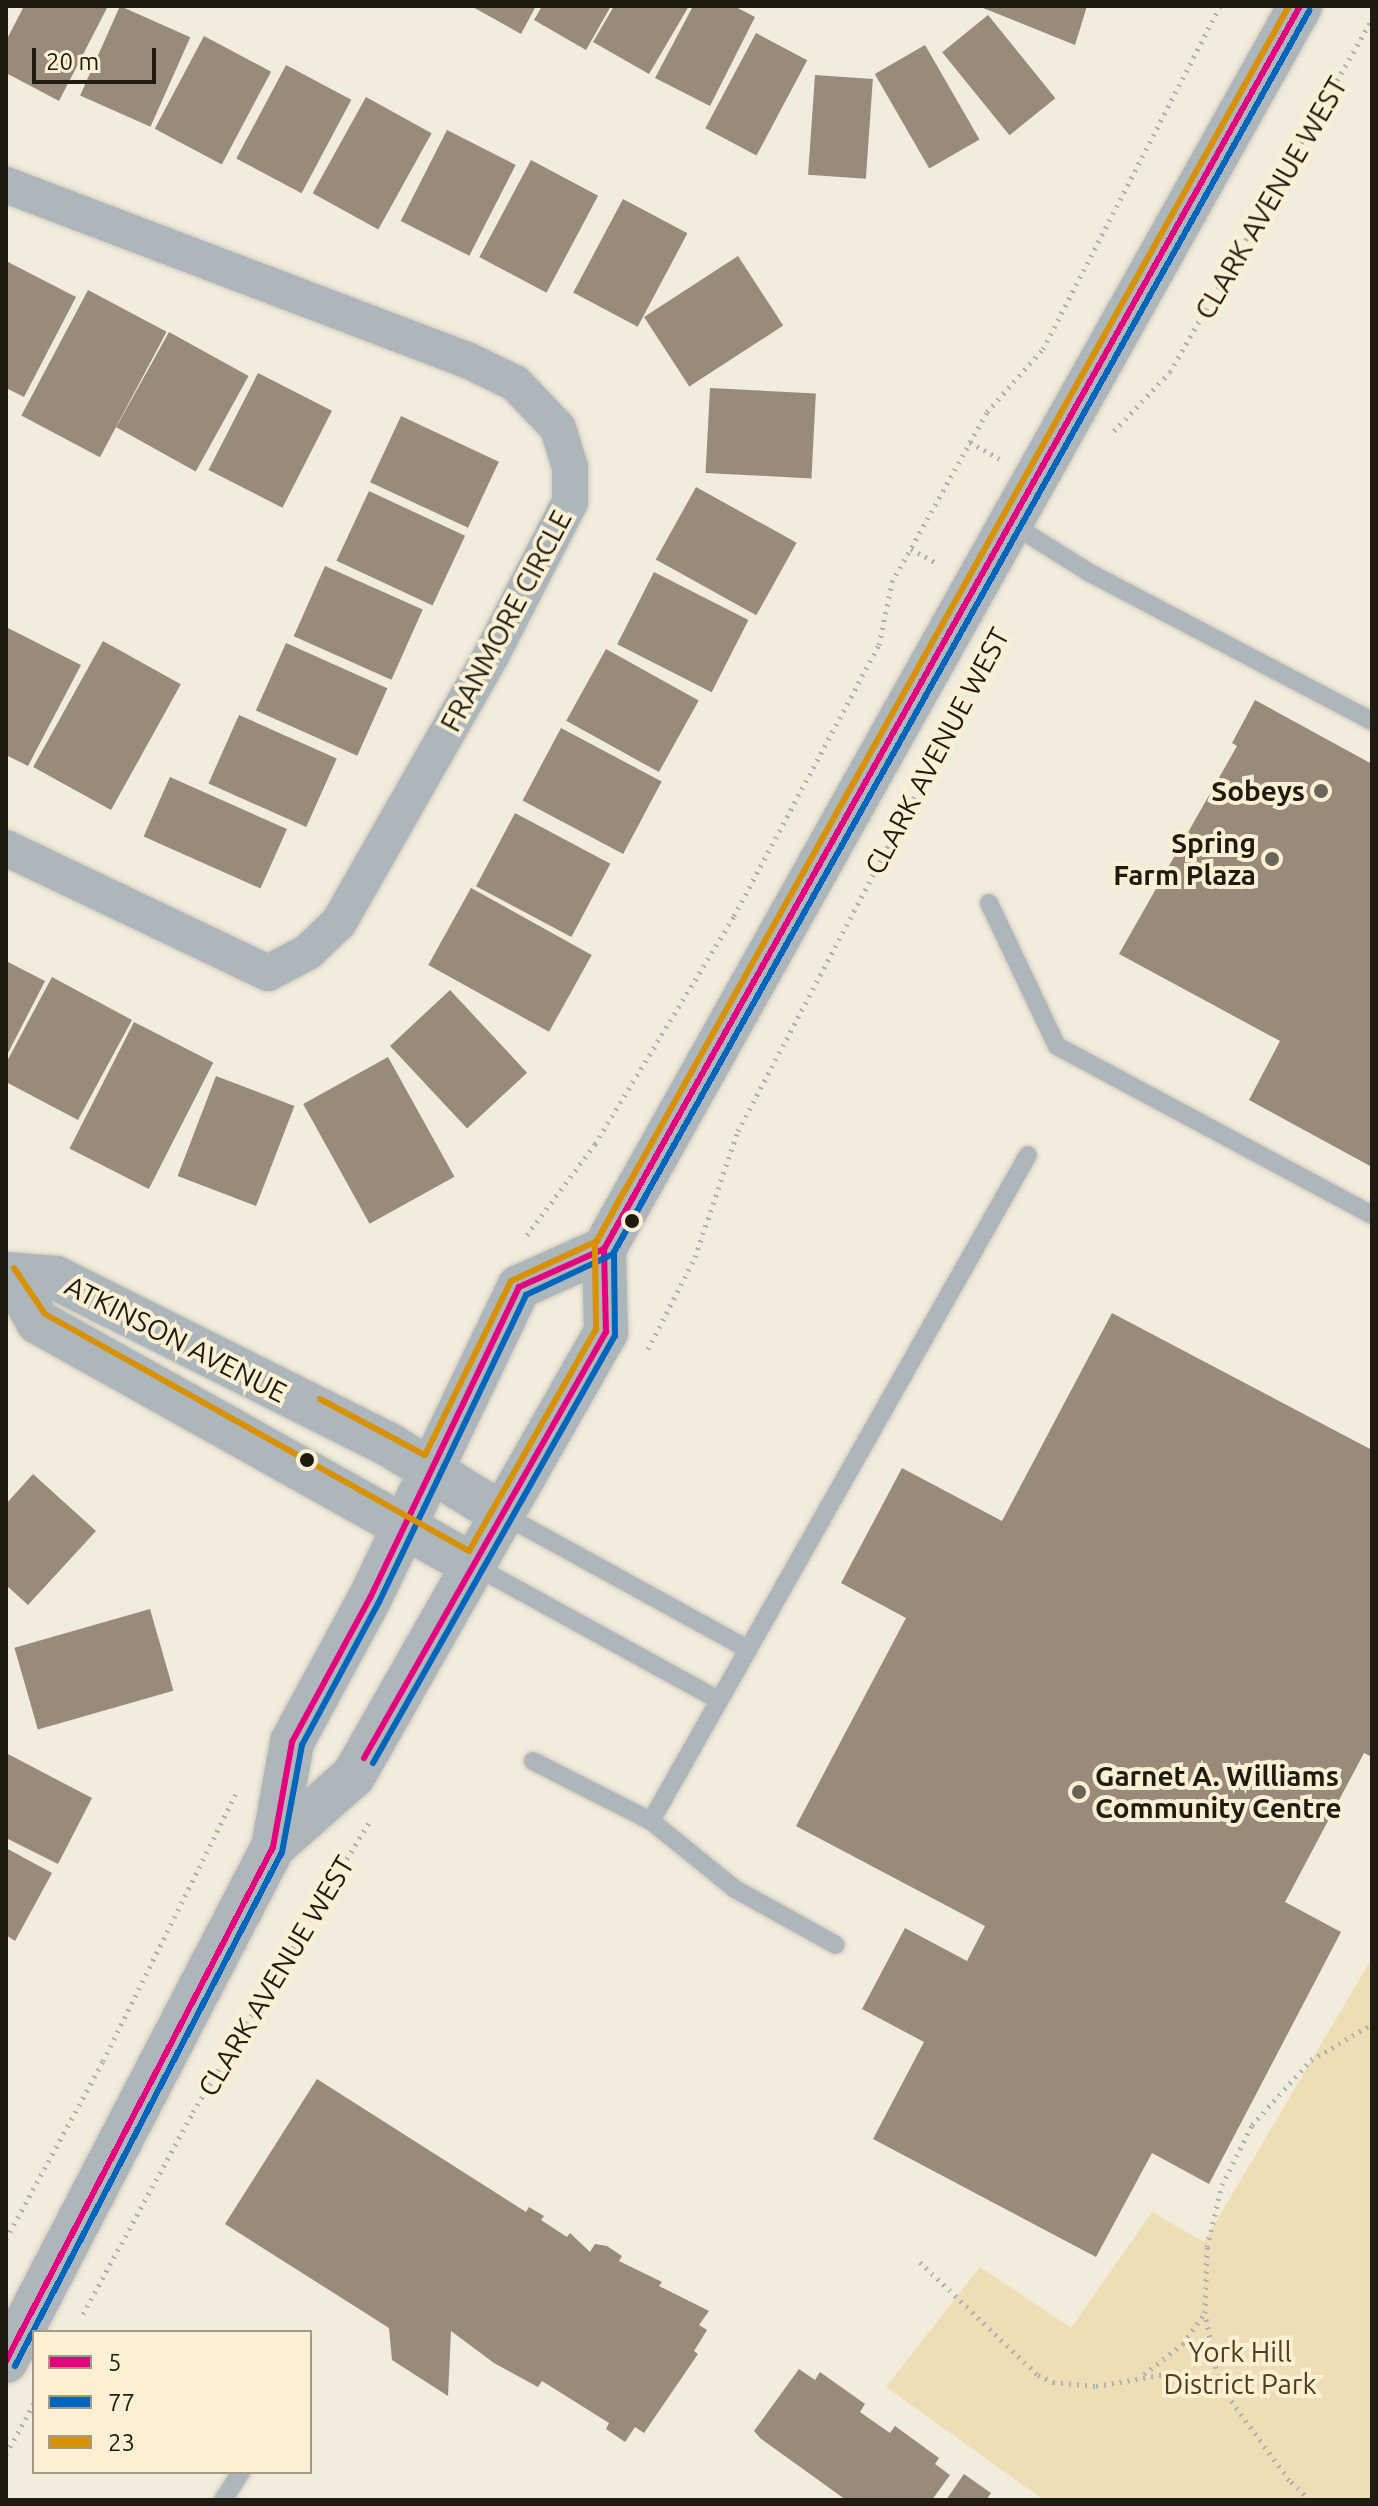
<!DOCTYPE html>
<html>
<head>
<meta charset="utf-8">
<style>
  body { margin:0 }
  #map { position:relative; width:1378px; height:2506px; overflow:hidden; background:#f2ecdc; font-family:Ubuntu,sans-serif }
  div>[style] { position:absolute }
  [style*='--x'] { left:calc(var(--x)*1px); top:calc(var(--y)*1px); width:calc(var(--w)*1px); rotate:calc(var(--a)*1deg) }
  .green>* { inset:0; background:#eedeb6 }
  .building>* { inset:0; background:#988b7b; transform-origin:0 0 }
  .path>* { height:5px; margin-top:-2.5px; transform-origin:0; background:repeating-linear-gradient(90deg,#aeb2b2 0 2px,transparent 0 8px) }
  .roads { filter:drop-shadow(0 0 2px #cfcabd) drop-shadow(0 0 2px #cfcabd) }
  .service>* { height:18px; margin:-9px; padding:0 9px; transform-origin:9px; border-radius:9px; background:#adb6bb }
  .minor>* { height:36px; margin:-18px; padding:0 18px; transform-origin:18px; border-radius:18px; background:#adb6bb }
  .tertiary>* { height:44px; margin:-22px; padding:0 22px; transform-origin:22px; border-radius:22px; background:#adb6bb }
  .bus-1>* { height:6px; margin:-3px; padding:0 3px; transform-origin:3px; border-radius:3px; background:#e5007d }
  .bus-2>* { height:6px; margin:-3px; padding:0 3px; transform-origin:3px; border-radius:3px; background:#0065bd }
  .bus-3>* { height:6px; margin:-3px; padding:0 3px; transform-origin:3px; border-radius:3px; background:#d79103 }
  .dots>* { width:22px; height:22px; translate:-50% -50%; box-sizing:border-box; border:4px solid #fbf0d3; border-radius:50% }
  span { translate:-50% -50%; white-space:nowrap; text-align:center; line-height:1.15; -webkit-text-stroke:8px #fbf0d3; paint-order:stroke }
  .street-label { font-size:28px; color:#1f1b11 }
  .poi-label { font-size:28px; color:#1f1b11; font-weight:700 }
  .right { translate:-100% -50%; text-align:right }
  .left { translate:0 -50%; text-align:left }
  .park-label { font-size:28px; color:#4d3f19 }
  .frame { position:absolute; inset:0; border:8px solid #1f1b11; pointer-events:none }
  .legend { position:absolute; left:32px; top:2330px; width:280px; height:144px; box-sizing:border-box; background:#fbf0d3; border:2px solid #a39b85; margin:0; padding:10px 14px; list-style:none; font-size:24px; color:#1f1b11 }
  .legend li { display:flex; align-items:center; gap:16px; height:40px }
  .legend b { width:40px; border:2px solid #a39b85 }
  .scale { position:absolute; left:32px; top:48px; width:124px; height:36px; box-sizing:border-box; border:4px solid #1f1b11; border-top:0; padding-left:10px; font-size:24px; line-height:28px; white-space:nowrap; color:#1f1b11; -webkit-text-stroke:6px #fbf0d3; paint-order:stroke }
</style>
</head>
<body>
<div id="map">
  <div class="green">
    <div style="clip-path:polygon(1372px 1958px,1372px 2500px,1044px 2500px,886px 2387px,980px 2267px,1071px 2328px,1152px 2212px,1204px 2242px)"></div>
  </div>
  <div class="building">
    <div style="clip-path:polygon(24px 6px,108px 6px,59px 101px,6px 73px,6px 41px)"></div>
    <div style="left:120px;top:6px;width:77px;height:98px;rotate:24deg"></div>
    <div style="clip-path:polygon(471px 6px,536px 6px,521px 34px)"></div>
    <div style="clip-path:polygon(542px 6px,611px 6px,586px 50px,534px 20px)"></div>
    <div style="clip-path:polygon(614px 6px,689px 6px,649px 74px,593px 42px)"></div>
    <div style="clip-path:polygon(693px 6px,734px 6px,755px 17px,710px 106px,655px 78px)"></div>
    <div style="clip-path:polygon(978px 6px,1087px 6px,1075px 45px)"></div>
    <div style="left:988px;top:15px;width:107px;height:59px;rotate:51deg"></div>
    <div style="left:756px;top:33px;width:58px;height:108px;rotate:28deg"></div>
    <div style="left:204px;top:36px;width:76px;height:105px;rotate:28deg"></div>
    <div style="left:925px;top:45px;width:109px;height:58px;rotate:60deg"></div>
    <div style="left:286px;top:65px;width:74px;height:106px;rotate:28deg"></div>
    <div style="left:815px;top:75px;width:58px;height:100px;rotate:4deg"></div>
    <div style="left:366px;top:97px;width:75px;height:110px;rotate:29deg"></div>
    <div style="left:447px;top:130px;width:77px;height:102px;rotate:27deg"></div>
    <div style="left:531px;top:160px;width:76px;height:110px;rotate:28deg"></div>
    <div style="left:623px;top:199px;width:73px;height:106px;rotate:28deg"></div>
    <div style="left:738px;top:256px;width:83px;height:112px;rotate:57deg"></div>
    <div style="clip-path:polygon(6px 261px,76px 297px,24px 397px,6px 388px)"></div>
    <div style="left:88px;top:290px;width:89px;height:142px;rotate:28deg"></div>
    <div style="left:169px;top:332px;width:91px;height:109px;rotate:29deg"></div>
    <div style="left:258px;top:373px;width:83px;height:109px;rotate:27deg"></div>
    <div style="left:710px;top:388px;width:106px;height:85px;rotate:3deg"></div>
    <div style="left:401px;top:416px;width:108px;height:73px;rotate:25deg"></div>
    <div style="left:696px;top:487px;width:115px;height:83px;rotate:29deg"></div>
    <div style="left:369px;top:491px;width:106px;height:77px;rotate:25deg"></div>
    <div style="left:325px;top:566px;width:107px;height:77px;rotate:24deg"></div>
    <div style="left:654px;top:572px;width:106px;height:81px;rotate:27deg"></div>
    <div style="clip-path:polygon(6px 627px,81px 665px,28px 766px,6px 755px)"></div>
    <div style="left:103px;top:641px;width:89px;height:144px;rotate:29deg"></div>
    <div style="left:286px;top:643px;width:111px;height:74px;rotate:24deg"></div>
    <div style="left:606px;top:649px;width:106px;height:82px;rotate:29deg"></div>
    <div style="clip-path:polygon(1255px 700px,1372px 764px,1372px 1167px,1249px 1100px,1280px 1041px,1119px 954px,1237px 746px,1232px 743px)"></div>
    <div style="left:239px;top:715px;width:107px;height:75px;rotate:24deg"></div>
    <div style="left:561px;top:728px;width:114px;height:82px;rotate:28deg"></div>
    <div style="left:170px;top:777px;width:128px;height:65px;rotate:24deg"></div>
    <div style="left:515px;top:813px;width:108px;height:83px;rotate:28deg"></div>
    <div style="left:471px;top:888px;width:138px;height:88px;rotate:29deg"></div>
    <div style="clip-path:polygon(6px 961px,45px 981px,6px 1057px)"></div>
    <div style="clip-path:polygon(52px 977px,132px 1020px,78px 1120px,6px 1082px,6px 1063px)"></div>
    <div style="left:450px;top:990px;width:113px;height:82px;rotate:47deg"></div>
    <div style="left:134px;top:1022px;width:89px;height:142px;rotate:27deg"></div>
    <div style="left:388px;top:1057px;width:137px;height:97px;rotate:61deg"></div>
    <div style="left:216px;top:1076px;width:84px;height:107px;rotate:21deg"></div>
    <div style="clip-path:polygon(1112px 1313px,1372px 1450px,1372px 1757px,1364px 1753px,1285px 1902px,1341px 1932px,1209px 2184px,1152px 2153px,1096px 2257px,873px 2139px,924px 2042px,862px 2009px,905px 1928px,967px 1961px,985px 1926px,796px 1826px,906px 1618px,841px 1583px,902px 1468px,1002px 1521px)"></div>
    <div style="clip-path:polygon(33px 1474px,96px 1531px,28px 1605px,6px 1585px,6px 1504px)"></div>
    <div style="left:150px;top:1609px;width:85px;height:141px;rotate:74deg"></div>
    <div style="clip-path:polygon(6px 1753px,92px 1798px,58px 1864px,6px 1838px)"></div>
    <div style="clip-path:polygon(6px 1848px,52px 1873px,15px 1941px,6px 1935px)"></div>
    <div style="clip-path:polygon(317px 2079px,526px 2212px,529px 2207px,544px 2216px,541px 2220px,567px 2237px,570px 2233px,590px 2252px,595px 2244px,607px 2246px,622px 2256px,619px 2261px,662px 2282px,659px 2286px,709px 2311px,699px 2325px,707px 2330px,694px 2351px,698px 2354px,644px 2433px,635px 2427px,625px 2442px,606px 2429px,609px 2423px,542px 2381px,538px 2387px,494px 2363px,451px 2331px,448px 2396px,392px 2360px,389px 2328px,225px 2224px)"></div>
    <div style="clip-path:polygon(799px 2369px,815px 2380px,820px 2372px,865px 2404px,860px 2412px,890px 2433px,895px 2426px,939px 2458px,935px 2464px,950px 2475px,932px 2500px,846px 2500px,760px 2438px,754px 2431px)"></div>
    <div style="clip-path:polygon(964px 2474px,991px 2493px,986px 2500px,946px 2500px)"></div>
  </div>
  <div class="path">
    <div style="--x:1114;--y:431;--w:81;--a:-46.5"></div>
    <div style="--x:1170;--y:372;--w:406;--a:-60.2"></div>
    <div style="--x:970;--y:442;--w:34;--a:30"></div>
    <div style="--x:911;--y:549;--w:31;--a:29"></div>
    <div style="--x:527;--y:1235;--w:114;--a:-53.2"></div>
    <div style="--x:595;--y:1144;--w:267;--a:-58.6"></div>
    <div style="--x:734;--y:916;--w:307;--a:-61.9"></div>
    <div style="--x:879;--y:645;--w:64;--a:-78.3"></div>
    <div style="--x:892;--y:582;--w:195;--a:-60.8"></div>
    <div style="--x:987;--y:412;--w:84;--a:-48.4"></div>
    <div style="--x:1043;--y:349;--w:386;--a:-62.7"></div>
    <div style="--x:648;--y:1349;--w:103;--a:-62.9"></div>
    <div style="--x:695;--y:1257;--w:133;--a:-71.2"></div>
    <div style="--x:738;--y:1131;--w:517;--a:-62.19"></div>
    <div style="--x:6;--y:2239;--w:203;--a:-61.4"></div>
    <div style="--x:103;--y:2061;--w:301;--a:-63.6"></div>
    <div style="--x:920;--y:2262;--w:163;--a:43.8"></div>
    <div style="--x:1038;--y:2375;--w:17;--a:25"></div>
    <div style="--x:1053;--y:2382;--w:43;--a:5.3"></div>
    <div style="--x:1096;--y:2386;--w:77;--a:-9.7"></div>
    <div style="--x:1172;--y:2373;--w:47;--a:13.4"></div>
    <div style="--x:83;--y:2314;--w:230;--a:-61.4"></div>
    <div style="--x:193;--y:2112;--w:339;--a:-58.7"></div>
    <div style="--x:1144;--y:2374;--w:49;--a:-37.6"></div>
    <div style="--x:1183;--y:2344;--w:37;--a:-55"></div>
    <div style="--x:6;--y:2454;--w:58;--a:-61.2"></div>
    <div style="--x:1310;--y:2500;--w:29;--a:-136"></div>
    <div style="--x:1289;--y:2480;--w:119;--a:-126.1"></div>
    <div style="--x:1219;--y:2384;--w:72;--a:-101.2"></div>
    <div style="--x:1205;--y:2313;--w:66;--a:-88.3"></div>
    <div style="--x:1207;--y:2247;--w:64;--a:-76.4"></div>
    <div style="--x:1222;--y:2185;--w:67;--a:-63.4"></div>
    <div style="--x:1252;--y:2125;--w:88;--a:-47.8"></div>
    <div style="--x:1311;--y:2060;--w:71;--a:-30.5"></div>
  </div>
  <div class="roads">
    <div class="service">
      <div style="--x:1010;--y:523;--w:94;--a:32"></div>
      <div style="--x:1090;--y:573;--w:318;--a:27.7"></div>
      <div style="--x:989;--y:903;--w:158;--a:64.6"></div>
      <div style="--x:1057;--y:1046;--w:357;--a:28.2"></div>
      <div style="--x:502;--y:1514;--w:281;--a:28.8"></div>
      <div style="--x:473;--y:1565;--w:281;--a:28.8"></div>
      <div style="--x:533;--y:1761;--w:132;--a:27"></div>
      <div style="--x:651;--y:1821;--w:108;--a:39"></div>
      <div style="--x:735;--y:1889;--w:115;--a:29"></div>
      <div style="--x:651;--y:1821;--w:765;--a:-60.49"></div>
      <div style="--x:223;--y:2500;--w:33;--a:-57"></div>
    </div>
    <div class="minor">
      <div style="--x:6;--y:185;--w:493;--a:20.8"></div>
      <div style="--x:467;--y:360;--w:53;--a:25.6"></div>
      <div style="--x:515;--y:383;--w:62;--a:46.3"></div>
      <div style="--x:558;--y:428;--w:41;--a:72.9"></div>
      <div style="--x:570;--y:467;--w:35;--a:90"></div>
      <div style="--x:570;--y:502;--w:171;--a:117.2"></div>
      <div style="--x:492;--y:654;--w:309;--a:119.7"></div>
      <div style="--x:339;--y:922;--w:43;--a:135.9"></div>
      <div style="--x:308;--y:952;--w:45;--a:152.3"></div>
      <div style="--x:268;--y:973;--w:290;--a:-154.5"></div>
    </div>
    <div class="tertiary">
      <div style="--x:6;--y:1274;--w:50;--a:4.6"></div>
      <div style="--x:56;--y:1278;--w:375;--a:26.6"></div>
      <div style="--x:391;--y:1446;--w:130;--a:31.5"></div>
      <div style="--x:13;--y:1277;--w:51;--a:60.9"></div>
      <div style="--x:38;--y:1322;--w:498;--a:29.2"></div>
      <div style="--x:273;--y:1847;--w:108;--a:-41.6"></div>
      <div style="--x:354;--y:1775;--w:510;--a:-60.37"></div>
      <div style="--x:606;--y:1332;--w:83;--a:-91.4"></div>
      <div style="--x:604;--y:1249;--w:1425;--a:-60.75"></div>
      <div style="--x:6;--y:2361;--w:579;--a:-62.55"></div>
      <div style="--x:273;--y:1847;--w:107;--a:-79.7"></div>
      <div style="--x:292;--y:1742;--w:164;--a:-61.6"></div>
      <div style="--x:370;--y:1598;--w:345;--a:-64.4"></div>
      <div style="--x:519;--y:1287;--w:93;--a:-24.1"></div>
    </div>
  </div>
  <div class="bus-1">
    <div style="--x:364;--y:1758;--w:490;--a:-60.4"></div>
    <div style="--x:606;--y:1332;--w:83;--a:-91.4"></div>
    <div style="--x:604;--y:1249;--w:63;--a:-60.6"></div>
    <div style="--x:6;--y:2361;--w:579;--a:-62.55"></div>
    <div style="--x:273;--y:1847;--w:107;--a:-79.7"></div>
    <div style="--x:292;--y:1742;--w:164;--a:-61.6"></div>
    <div style="--x:370;--y:1598;--w:345;--a:-64.4"></div>
    <div style="--x:519;--y:1287;--w:93;--a:-24.1"></div>
    <div style="--x:604;--y:1249;--w:1425;--a:-60.75"></div>
  </div>
  <div class="bus-2">
    <div style="--x:373;--y:1763;--w:491;--a:-60.5"></div>
    <div style="--x:615;--y:1336;--w:84;--a:-90.7"></div>
    <div style="--x:614;--y:1252;--w:61;--a:-60.5"></div>
    <div style="--x:15;--y:2366;--w:579;--a:-62.55"></div>
    <div style="--x:282;--y:1852;--w:109;--a:-79.4"></div>
    <div style="--x:302;--y:1745;--w:162;--a:-61.7"></div>
    <div style="--x:379;--y:1602;--w:340;--a:-64.4"></div>
    <div style="--x:526;--y:1295;--w:96;--a:-25.2"></div>
    <div style="--x:613;--y:1254;--w:1425;--a:-60.75"></div>
  </div>
  <div class="bus-3">
    <div style="--x:14;--y:1268;--w:55;--a:56"></div>
    <div style="--x:45;--y:1314;--w:486;--a:29.2"></div>
    <div style="--x:469;--y:1551;--w:256;--a:-60.2"></div>
    <div style="--x:596;--y:1329;--w:85;--a:-90.7"></div>
    <div style="--x:595;--y:1244;--w:1419;--a:-60.73"></div>
    <div style="--x:320;--y:1399;--w:119;--a:28.1"></div>
    <div style="--x:425;--y:1455;--w:194;--a:-63.7"></div>
    <div style="--x:511;--y:1281;--w:95;--a:-24.9"></div>
    <div style="--x:597;--y:1241;--w:59;--a:-61.7"></div>
  </div>
  <div class="dots">
    <div style="left:1321px;top:791px;background:#696458"></div>
    <div style="left:1272px;top:859px;background:#696458"></div>
    <div style="left:632px;top:1221px;background:#1f1b11"></div>
    <div style="left:307px;top:1460px;background:#1f1b11"></div>
    <div style="left:1079px;top:1792px;background:#696458"></div>
  </div>
  <div class="street-label">
    <span style="left:1271px;top:198px;rotate:-60deg">CLARK AVENUE WEST</span>
    <span style="left:506px;top:621px;rotate:-62deg">FRANMORE CIRCLE</span>
    <span style="left:937px;top:751px;rotate:-62deg">CLARK AVENUE WEST</span>
    <span style="left:176px;top:1339px;rotate:27deg">ATKINSON AVENUE</span>
    <span style="left:276px;top:1976px;rotate:-59deg">CLARK AVENUE WEST</span>
  </div>
  <div class="poi-label">
    <span class="right" style="left:1305px;top:791px">Sobeys</span>
    <span class="right" style="left:1256px;top:859px">Spring<br>Farm Plaza</span>
    <span class="left" style="left:1095px;top:1792px">Garnet A. Williams<br>Community Centre</span>
  </div>
  <div class="park-label">
    <span style="left:1240px;top:2368px">York Hill<br>District Park</span>
  </div>
  <div class="frame"></div>
  <ul class="legend">
  <li><b style="height:10px;background:#e5007d"></b>5</li>
  <li><b style="height:10px;background:#0065bd"></b>77</li>
  <li><b style="height:10px;background:#d79103"></b>23</li>
  </ul>
  <div class="scale">20 m</div>
</div>
</body>
</html>
